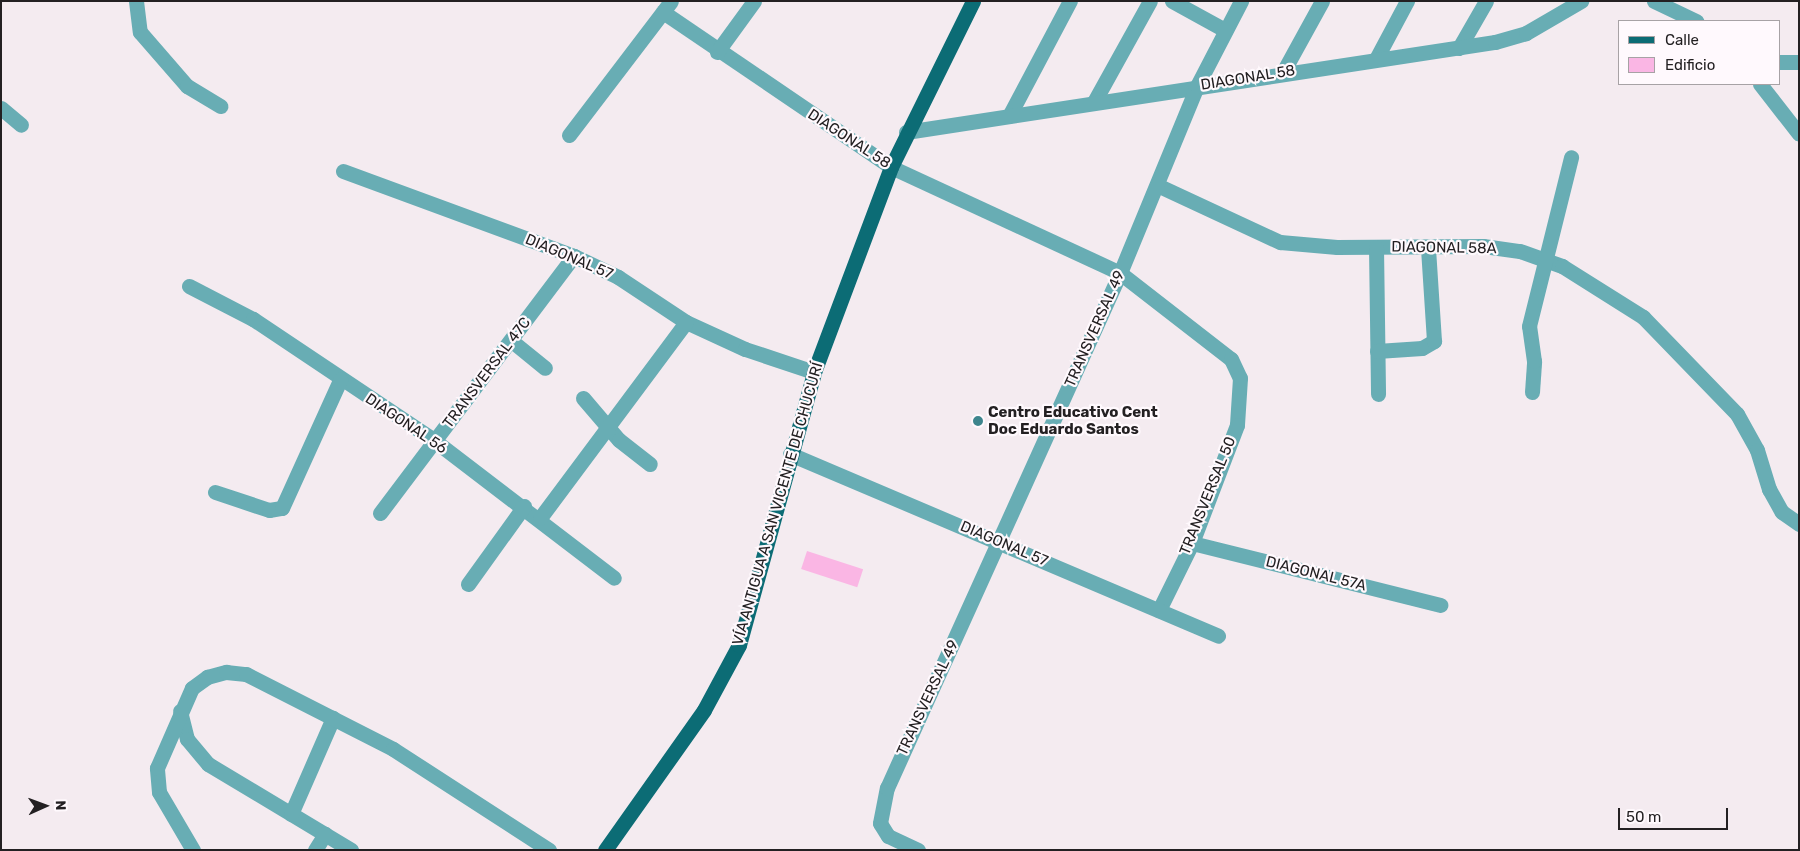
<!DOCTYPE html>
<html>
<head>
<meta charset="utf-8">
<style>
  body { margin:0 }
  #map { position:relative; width:1800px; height:851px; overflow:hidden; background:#f4ebf0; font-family:Rubik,sans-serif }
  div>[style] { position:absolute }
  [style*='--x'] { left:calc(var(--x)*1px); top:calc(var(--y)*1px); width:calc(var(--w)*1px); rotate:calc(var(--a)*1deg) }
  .building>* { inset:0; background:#fab6e4; transform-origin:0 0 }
  .minor>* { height:15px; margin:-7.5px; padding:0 7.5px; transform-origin:7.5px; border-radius:7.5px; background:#68adb4 }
  .major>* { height:15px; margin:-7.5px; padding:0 7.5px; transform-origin:7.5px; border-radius:7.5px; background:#0c6c75 }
  .dots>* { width:14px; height:14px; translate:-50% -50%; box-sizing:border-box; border:2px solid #fff9fd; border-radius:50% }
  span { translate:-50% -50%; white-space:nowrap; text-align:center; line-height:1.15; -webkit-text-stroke:4.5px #fff9fd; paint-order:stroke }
  .street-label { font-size:15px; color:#232022 }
  .poi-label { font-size:15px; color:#232022; font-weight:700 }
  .left { translate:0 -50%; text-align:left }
  .frame { position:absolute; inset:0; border:2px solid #232022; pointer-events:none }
  .legend { position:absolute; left:1618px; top:20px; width:162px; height:65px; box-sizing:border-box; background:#fff9fd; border:1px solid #a7a2a5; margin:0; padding:6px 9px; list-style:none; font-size:15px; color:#232022 }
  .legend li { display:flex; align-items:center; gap:10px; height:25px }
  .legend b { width:25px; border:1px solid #a7a2a5 }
  .north { position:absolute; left:20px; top:781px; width:50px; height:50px; -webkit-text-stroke:4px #fff9fd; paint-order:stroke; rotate:88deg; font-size:14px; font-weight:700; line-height:20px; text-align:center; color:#232022 }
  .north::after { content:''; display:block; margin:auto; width:18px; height:22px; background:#232022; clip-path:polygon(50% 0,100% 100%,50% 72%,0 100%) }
  .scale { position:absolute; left:1618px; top:808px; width:110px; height:22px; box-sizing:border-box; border:2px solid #232022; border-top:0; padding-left:6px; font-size:15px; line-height:18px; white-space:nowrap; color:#232022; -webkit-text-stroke:4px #fff9fd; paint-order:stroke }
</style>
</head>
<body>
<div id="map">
  <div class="building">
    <div style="left:807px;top:551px;width:59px;height:19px;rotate:18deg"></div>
  </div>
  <div class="minor">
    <div style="--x:136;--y:1;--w:31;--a:83"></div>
    <div style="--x:140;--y:32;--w:72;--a:49"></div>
    <div style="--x:187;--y:86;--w:39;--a:31"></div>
    <div style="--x:1172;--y:1;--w:60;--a:28.7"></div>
    <div style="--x:1654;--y:1;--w:47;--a:25.5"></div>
    <div style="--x:663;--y:12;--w:276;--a:34.2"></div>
    <div style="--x:891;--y:167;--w:252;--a:24.8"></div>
    <div style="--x:1120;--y:273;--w:140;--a:37.8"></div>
    <div style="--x:1231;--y:359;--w:21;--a:65"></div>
    <div style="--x:1240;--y:378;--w:47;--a:93.7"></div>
    <div style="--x:1237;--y:425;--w:126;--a:110.9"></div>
    <div style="--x:1192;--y:543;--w:75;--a:116.2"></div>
    <div style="--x:1459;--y:48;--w:54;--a:-60.1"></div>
    <div style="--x:717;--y:52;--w:63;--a:-54"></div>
    <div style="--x:1376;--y:59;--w:66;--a:-61.9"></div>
    <div style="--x:1779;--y:62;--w:20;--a:0"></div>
    <div style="--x:1283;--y:72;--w:81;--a:-61.2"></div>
    <div style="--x:1760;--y:84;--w:63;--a:52"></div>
    <div style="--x:1094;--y:102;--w:115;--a:-61"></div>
    <div style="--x:1;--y:108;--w:26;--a:40"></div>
    <div style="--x:1009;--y:116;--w:130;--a:-62.1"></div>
    <div style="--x:906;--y:132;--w:596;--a:-8.69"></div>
    <div style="--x:1495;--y:42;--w:32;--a:-16"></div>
    <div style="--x:1526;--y:33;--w:64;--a:-30.2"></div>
    <div style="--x:569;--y:135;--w:168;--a:-52.7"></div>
    <div style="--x:343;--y:171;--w:246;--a:20.2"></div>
    <div style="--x:574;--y:256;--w:49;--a:25.5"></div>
    <div style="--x:618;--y:277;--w:82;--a:33.5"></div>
    <div style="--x:686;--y:322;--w:65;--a:24.6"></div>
    <div style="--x:745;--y:349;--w:73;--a:18.4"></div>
    <div style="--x:1157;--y:185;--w:136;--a:24.9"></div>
    <div style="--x:1280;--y:242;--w:57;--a:5"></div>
    <div style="--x:1337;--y:247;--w:146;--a:-0.4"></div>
    <div style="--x:1483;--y:246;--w:37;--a:8"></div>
    <div style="--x:1520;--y:251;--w:45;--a:19.7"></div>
    <div style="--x:1562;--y:266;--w:96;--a:32.2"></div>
    <div style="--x:1643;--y:317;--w:135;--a:45.9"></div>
    <div style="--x:1737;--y:414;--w:41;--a:60.9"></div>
    <div style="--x:1757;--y:450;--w:41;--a:72.9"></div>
    <div style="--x:1769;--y:489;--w:26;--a:61"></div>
    <div style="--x:1782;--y:512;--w:21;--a:35"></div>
    <div style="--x:1376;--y:247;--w:147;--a:89.2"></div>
    <div style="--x:189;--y:286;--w:72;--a:27.3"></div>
    <div style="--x:253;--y:319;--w:219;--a:33.8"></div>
    <div style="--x:435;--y:441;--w:225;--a:37.4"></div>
    <div style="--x:513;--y:342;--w:41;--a:39.1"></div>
    <div style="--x:1377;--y:351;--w:45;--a:-3.8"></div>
    <div style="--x:1422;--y:348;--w:14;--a:-30"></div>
    <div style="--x:1434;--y:341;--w:94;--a:-93.7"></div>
    <div style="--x:1532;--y:392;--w:31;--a:-86"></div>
    <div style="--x:1534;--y:361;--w:35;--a:-98"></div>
    <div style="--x:1529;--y:326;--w:174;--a:-76"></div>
    <div style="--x:583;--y:398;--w:55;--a:49.4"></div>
    <div style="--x:619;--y:440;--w:39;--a:38"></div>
    <div style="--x:790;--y:454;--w:465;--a:23"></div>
    <div style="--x:215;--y:492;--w:57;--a:18.4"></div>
    <div style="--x:269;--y:510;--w:13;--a:-9"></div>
    <div style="--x:282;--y:508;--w:141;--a:-65.6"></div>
    <div style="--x:380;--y:513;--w:322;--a:-53"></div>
    <div style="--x:540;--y:518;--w:244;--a:-53.3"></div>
    <div style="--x:1192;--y:543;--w:256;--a:14"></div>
    <div style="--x:468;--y:584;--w:96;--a:-54.3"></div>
    <div style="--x:180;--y:711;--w:29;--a:76"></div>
    <div style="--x:187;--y:739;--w:33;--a:50"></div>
    <div style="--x:208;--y:764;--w:167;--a:31"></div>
    <div style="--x:291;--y:814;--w:105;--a:-66.4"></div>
    <div style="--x:193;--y:850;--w:67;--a:-120.4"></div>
    <div style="--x:159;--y:792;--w:24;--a:-95"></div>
    <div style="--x:157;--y:768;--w:87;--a:-66.4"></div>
    <div style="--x:192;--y:688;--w:19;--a:-36"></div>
    <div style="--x:207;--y:677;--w:20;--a:-15"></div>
    <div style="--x:226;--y:672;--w:20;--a:6"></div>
    <div style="--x:246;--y:674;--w:165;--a:27"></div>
    <div style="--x:393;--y:749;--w:186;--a:32.9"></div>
    <div style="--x:315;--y:850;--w:19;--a:-58"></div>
    <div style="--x:918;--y:850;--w:33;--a:-155"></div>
    <div style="--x:888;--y:836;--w:15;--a:-122"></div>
    <div style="--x:880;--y:823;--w:36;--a:-79"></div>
    <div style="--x:887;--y:788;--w:565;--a:-65.66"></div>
    <div style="--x:1120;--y:273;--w:202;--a:-67.6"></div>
    <div style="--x:1197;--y:86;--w:96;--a:-62.6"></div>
  </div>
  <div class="major">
    <div style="--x:605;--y:850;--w:171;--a:-54.7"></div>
    <div style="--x:704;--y:710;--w:74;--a:-61.7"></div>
    <div style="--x:739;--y:645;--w:283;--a:-74.6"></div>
    <div style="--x:814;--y:372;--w:219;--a:-69.4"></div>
    <div style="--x:891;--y:167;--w:185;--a:-63.7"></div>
  </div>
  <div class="dots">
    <div style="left:978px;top:421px;background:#3e858d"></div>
  </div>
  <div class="street-label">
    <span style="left:1248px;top:78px;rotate:-9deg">DIAGONAL 58</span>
    <span style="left:849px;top:139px;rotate:33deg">DIAGONAL 58</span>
    <span style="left:1444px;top:248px;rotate:1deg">DIAGONAL 58A</span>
    <span style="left:569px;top:257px;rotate:23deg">DIAGONAL 57</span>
    <span style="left:1095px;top:329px;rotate:-66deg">TRANSVERSAL 49</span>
    <span style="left:487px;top:373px;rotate:-53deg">TRANSVERSAL 47C</span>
    <span style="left:406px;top:424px;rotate:34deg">DIAGONAL 56</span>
    <span style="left:1208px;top:496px;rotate:-68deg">TRANSVERSAL 50</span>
    <span style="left:778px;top:504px;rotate:-74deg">VÍA ANTIGUA A SAN VICENTE DE CHUCURÍ</span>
    <span style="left:1004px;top:544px;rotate:23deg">DIAGONAL 57</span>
    <span style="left:1316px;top:574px;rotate:14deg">DIAGONAL 57A</span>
    <span style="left:928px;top:698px;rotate:-65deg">TRANSVERSAL 49</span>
  </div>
  <div class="poi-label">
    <span class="left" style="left:988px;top:421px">Centro Educativo Cent<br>Doc Eduardo Santos</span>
  </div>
  <div class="frame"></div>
  <ul class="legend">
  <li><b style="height:6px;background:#0c6c75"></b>Calle</li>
  <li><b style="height:14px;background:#fab6e4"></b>Edificio</li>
  </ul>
  <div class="north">N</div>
  <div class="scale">50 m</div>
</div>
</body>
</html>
